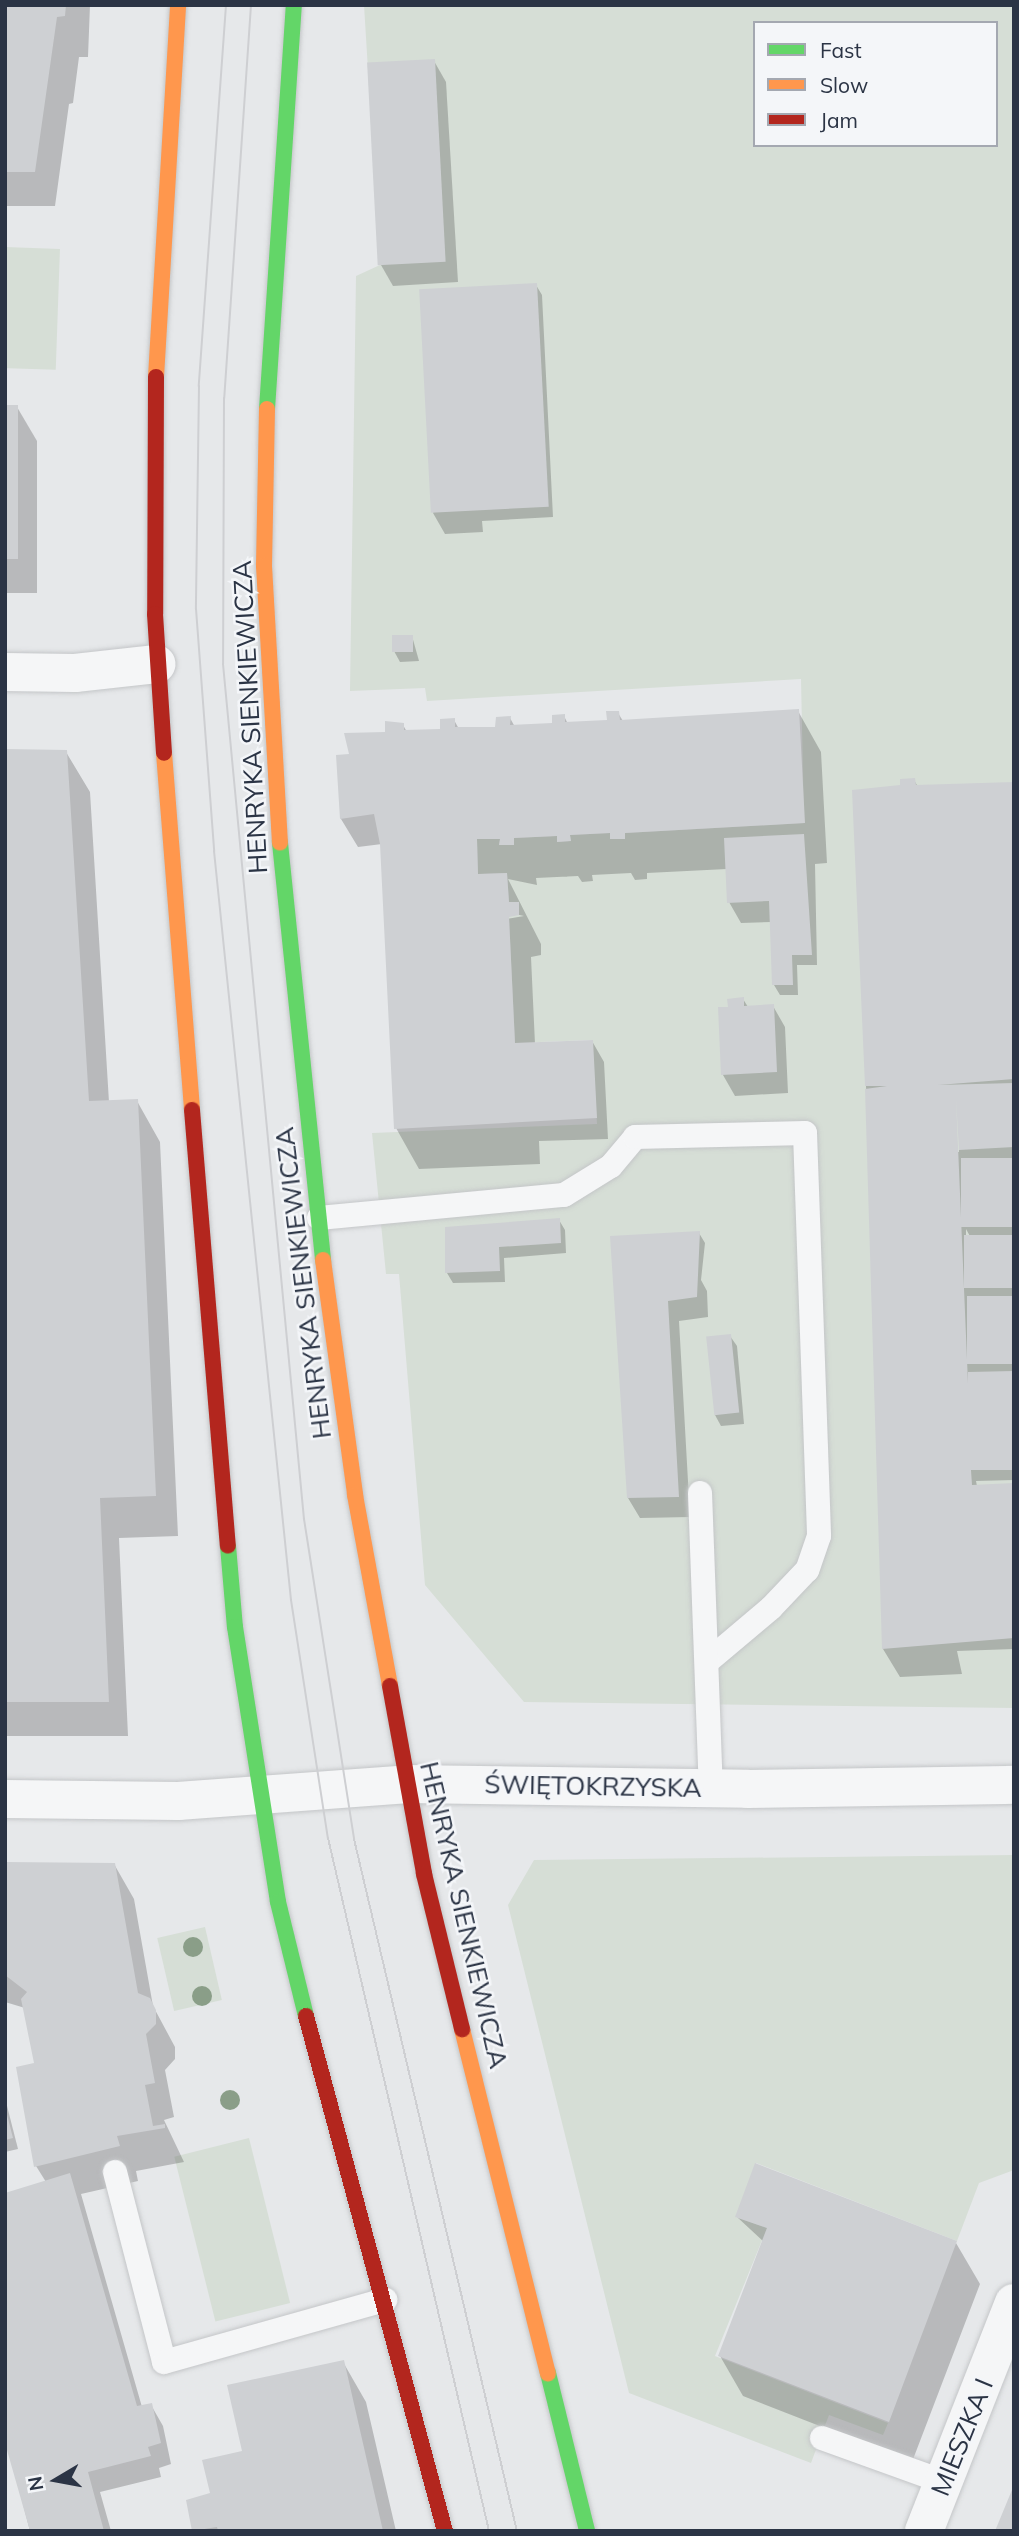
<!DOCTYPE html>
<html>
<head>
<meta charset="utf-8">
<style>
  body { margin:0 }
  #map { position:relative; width:1019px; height:2536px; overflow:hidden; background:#e6e8ea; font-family:Mulish,sans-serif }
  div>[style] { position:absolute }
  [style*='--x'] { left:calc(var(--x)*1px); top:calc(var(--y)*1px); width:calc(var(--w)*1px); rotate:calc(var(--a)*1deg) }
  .green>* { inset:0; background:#d6ded6; transform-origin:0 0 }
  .shadow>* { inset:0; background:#0003 }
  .building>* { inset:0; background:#ced0d3; transform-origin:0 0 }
  .roads { filter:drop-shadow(0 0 2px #c4c6c8) drop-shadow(0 0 2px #c4c6c8) }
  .lane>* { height:24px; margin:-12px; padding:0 12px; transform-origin:12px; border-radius:12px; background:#f5f6f7 }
  .street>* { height:38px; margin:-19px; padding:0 19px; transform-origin:19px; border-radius:19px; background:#f5f6f7 }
  .fast>* { height:16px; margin:-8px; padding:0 8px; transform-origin:8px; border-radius:8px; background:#63d668 }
  .slow>* { height:16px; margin:-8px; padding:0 8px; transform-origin:8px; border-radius:8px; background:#ff974d }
  .jam>* { height:16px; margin:-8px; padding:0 8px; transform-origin:8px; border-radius:8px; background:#b3261e }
  .tram>* { height:2px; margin:-1px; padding:0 1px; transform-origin:1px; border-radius:1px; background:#cecfd2 }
  .trees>* { width:20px; height:20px; margin:-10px; border-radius:50%; background:#8a9e88 }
  span { translate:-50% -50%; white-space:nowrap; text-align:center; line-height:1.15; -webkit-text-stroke:5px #f4f6f9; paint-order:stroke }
  .street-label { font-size:26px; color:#2b3445 }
  .frame { position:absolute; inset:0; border:7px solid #2b3445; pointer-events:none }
  .legend { position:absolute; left:753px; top:21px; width:245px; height:126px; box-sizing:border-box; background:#f4f6f9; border:2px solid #a4a8b1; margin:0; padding:9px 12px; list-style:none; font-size:21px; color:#2b3445 }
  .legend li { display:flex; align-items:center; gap:14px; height:35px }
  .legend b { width:35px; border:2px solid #a4a8b1 }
  .north { position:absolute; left:21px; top:2445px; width:70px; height:70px; -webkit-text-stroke:5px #f4f6f9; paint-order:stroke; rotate:260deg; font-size:19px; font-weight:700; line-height:28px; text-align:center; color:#2b3445 }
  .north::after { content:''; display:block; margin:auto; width:24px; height:32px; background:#2b3445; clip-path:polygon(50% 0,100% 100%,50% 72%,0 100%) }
</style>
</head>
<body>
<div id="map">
  <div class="green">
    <div style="clip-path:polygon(evenodd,364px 5px,1014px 5px,1014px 1708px,524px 1702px,425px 1585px,399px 1274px,386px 1274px,372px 1133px,597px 1124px,592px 1040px,515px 1043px,509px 917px,519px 902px,509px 902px,507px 873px,478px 874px,477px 839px,500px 839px,499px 845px,514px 845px,514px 838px,557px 836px,557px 842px,571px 841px,570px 835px,610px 833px,610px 839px,625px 839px,625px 833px,804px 823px,801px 679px,427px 701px,425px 688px,350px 691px,356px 276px,380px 265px,364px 5px,755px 23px,996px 23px,996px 145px,755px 145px,755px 23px)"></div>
    <div style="left:5px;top:247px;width:55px;height:121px;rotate:2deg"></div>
    <div style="clip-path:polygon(1014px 1855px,1014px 2170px,979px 2183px,957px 2241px,756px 2163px,736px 2217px,767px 2228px,715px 2356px,888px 2423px,883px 2435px,829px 2415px,811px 2463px,629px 2393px,508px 1905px,534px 1860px)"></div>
    <div style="left:205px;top:1927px;width:75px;height:49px;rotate:77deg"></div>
    <div style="left:249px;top:2138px;width:170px;height:77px;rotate:76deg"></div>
  </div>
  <div class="shadow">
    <div style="clip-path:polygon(5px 5px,90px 5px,88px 57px,79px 57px,73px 103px,69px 104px,55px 206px,5px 206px)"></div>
    <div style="clip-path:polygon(434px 61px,446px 82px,458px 282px,393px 286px,381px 265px)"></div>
    <div style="clip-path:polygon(536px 285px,542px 295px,553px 517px,482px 521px,483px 532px,445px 534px,433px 513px)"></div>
    <div style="clip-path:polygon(5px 407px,17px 407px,37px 441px,37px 593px,5px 593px)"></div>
    <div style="clip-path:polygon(412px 636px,419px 661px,400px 662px,394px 651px)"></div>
    <div style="clip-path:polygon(evenodd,798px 711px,821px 752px,827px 863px,815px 864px,817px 965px,797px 965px,798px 995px,780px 995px,774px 985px,771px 922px,741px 923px,729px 902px,727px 869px,647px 873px,647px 879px,635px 880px,631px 873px,592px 875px,593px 881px,582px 882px,578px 876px,536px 878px,537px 885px,508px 879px,541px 944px,541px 955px,531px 957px,535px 1044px,592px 1041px,604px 1062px,608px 1139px,539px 1141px,540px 1164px,419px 1169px,396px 1128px,382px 844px,358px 847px,341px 819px,351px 755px,403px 725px,407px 732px,442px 730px,454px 720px,459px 729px,497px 728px,510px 718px,515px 727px,554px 725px,564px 716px,568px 724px,609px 722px,618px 713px,623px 721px,798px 711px,515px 914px,524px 916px,500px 920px,515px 914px)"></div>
    <div style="clip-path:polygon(5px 751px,66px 752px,90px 792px,109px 1102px,137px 1101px,160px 1142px,178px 1536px,119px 1538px,128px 1736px,5px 1736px)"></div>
    <div style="clip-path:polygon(evenodd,914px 780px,918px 787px,1014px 784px,1014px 1480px,976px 1481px,977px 1486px,1014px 1484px,1014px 1649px,957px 1651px,962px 1674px,900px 1677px,883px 1649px,866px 1086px,902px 787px,914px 780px,954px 1097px,959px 1097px,959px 1152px,956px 1152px,954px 1097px,914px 780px,966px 1229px,972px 1240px,966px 1240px,966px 1229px)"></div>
    <div style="clip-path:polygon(743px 999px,748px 1007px,773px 1006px,785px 1027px,788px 1093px,735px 1096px,723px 1075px,730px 1008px)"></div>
    <div style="clip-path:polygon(559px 1220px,565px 1230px,566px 1253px,504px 1258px,505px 1282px,453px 1283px,447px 1273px,447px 1229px)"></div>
    <div style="clip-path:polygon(699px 1233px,705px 1243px,701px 1280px,707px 1291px,708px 1317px,679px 1321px,690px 1517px,640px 1518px,628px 1498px,614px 1272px)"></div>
    <div style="clip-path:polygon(730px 1336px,737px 1346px,744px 1424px,721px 1426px,715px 1415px)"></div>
    <div style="clip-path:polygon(5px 1863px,114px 1864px,134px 1899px,153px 2006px,175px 2047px,175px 2059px,165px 2070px,174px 2117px,164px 2120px,184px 2162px,136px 2171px,138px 2181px,81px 2194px,142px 2407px,151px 2405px,163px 2426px,171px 2464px,159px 2468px,161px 2477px,100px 2492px,111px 2531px,30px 2531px,7px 2443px,46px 2182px,36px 2166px,36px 2064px,25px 2008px,5px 2002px)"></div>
    <div style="clip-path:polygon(5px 2098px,18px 2149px,5px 2152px)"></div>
    <div style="clip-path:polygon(737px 2217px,956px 2243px,980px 2284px,912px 2462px,743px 2396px,720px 2356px,764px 2242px)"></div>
    <div style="clip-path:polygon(343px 2362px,366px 2402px,396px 2531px,194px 2531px,188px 2501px,211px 2494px,241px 2453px)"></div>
  </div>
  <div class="building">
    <div style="clip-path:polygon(5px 5px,66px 5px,65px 16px,57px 17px,35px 172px,5px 172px)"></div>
    <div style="left:435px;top:59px;width:203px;height:68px;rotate:87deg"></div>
    <div style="left:537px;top:283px;width:224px;height:118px;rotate:87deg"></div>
    <div style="left:5px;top:405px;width:13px;height:154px"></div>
    <div style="left:392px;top:635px;width:21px;height:17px"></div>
    <div style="clip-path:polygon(799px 709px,805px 823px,625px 833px,625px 839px,610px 839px,610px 833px,570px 835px,571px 841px,557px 842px,557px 836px,514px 838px,514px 845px,499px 845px,500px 839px,477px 839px,478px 874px,507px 873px,509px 902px,519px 902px,519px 915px,509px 917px,515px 1043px,593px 1040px,597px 1118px,394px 1129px,380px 844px,374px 814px,340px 819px,336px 755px,349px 754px,344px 733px,385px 732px,385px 721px,404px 723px,404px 730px,440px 729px,440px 719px,455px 718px,455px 727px,495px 727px,496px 717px,511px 716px,510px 725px,552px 723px,552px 715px,565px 714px,565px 722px,607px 720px,606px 711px,619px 711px,620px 720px)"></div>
    <div style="clip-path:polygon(5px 749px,67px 750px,89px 1101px,138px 1099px,156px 1496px,100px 1498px,109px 1702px,5px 1702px)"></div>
    <div style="clip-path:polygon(915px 778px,916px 785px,1014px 782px,1014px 1079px,938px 1085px,1014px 1083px,1014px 1147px,959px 1150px,956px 1099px,968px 1383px,968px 1372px,1014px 1371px,1014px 1470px,971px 1470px,972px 1485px,1014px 1483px,1014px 1638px,882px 1649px,865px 1089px,887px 1086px,865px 1086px,852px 790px,900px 785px,900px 779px)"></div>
    <div style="clip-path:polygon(804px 834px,812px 955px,792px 955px,793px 985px,772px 985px,769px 901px,727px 903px,724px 838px)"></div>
    <div style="clip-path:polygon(744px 997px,744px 1006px,774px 1004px,777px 1072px,721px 1075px,718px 1007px,728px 1007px,727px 999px)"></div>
    <div style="left:1014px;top:1158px;width:69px;height:53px;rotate:90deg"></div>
    <div style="clip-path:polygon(560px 1218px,561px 1243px,499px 1247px,500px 1271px,445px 1273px,445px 1227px)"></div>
    <div style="clip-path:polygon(700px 1231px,697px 1297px,668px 1301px,679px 1497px,627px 1498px,610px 1236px)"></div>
    <div style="left:1014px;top:1235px;width:53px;height:50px;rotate:90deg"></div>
    <div style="left:1014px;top:1296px;width:68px;height:47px;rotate:90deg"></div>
    <div style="left:731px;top:1334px;width:79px;height:25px;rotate:84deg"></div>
    <div style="clip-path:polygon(5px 1862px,115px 1863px,138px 1993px,150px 1998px,156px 2010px,156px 2024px,146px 2034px,155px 2083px,145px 2085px,153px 2126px,165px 2124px,165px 2128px,117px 2136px,120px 2146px,34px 2167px,16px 2067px,34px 2063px,21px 1999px,27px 1992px,5px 1975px)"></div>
    <div style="clip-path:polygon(5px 2107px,13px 2138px,5px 2140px)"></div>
    <div style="clip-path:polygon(755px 2163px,957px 2241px,889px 2422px,718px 2356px,767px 2228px,735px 2217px)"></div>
    <div style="clip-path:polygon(70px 2173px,137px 2406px,152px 2403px,161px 2443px,148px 2447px,151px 2456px,88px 2472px,104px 2531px,30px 2531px,5px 2443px,5px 2193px)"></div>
    <div style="clip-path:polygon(344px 2360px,383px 2531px,218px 2531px,217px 2527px,192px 2531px,186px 2500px,210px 2493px,202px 2460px,242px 2451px,227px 2385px)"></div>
    <div style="clip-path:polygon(1014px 2485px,1014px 2531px,995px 2531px)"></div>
  </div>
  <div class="roads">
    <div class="lane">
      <div style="--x:319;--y:1218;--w:246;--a:-5.4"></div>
      <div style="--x:564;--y:1195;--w:55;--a:-31.7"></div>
      <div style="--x:611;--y:1166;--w:38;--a:-50"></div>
      <div style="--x:635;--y:1137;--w:170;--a:-1.3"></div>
      <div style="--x:805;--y:1133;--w:403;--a:88"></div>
      <div style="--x:819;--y:1536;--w:36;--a:109"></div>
      <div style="--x:807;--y:1570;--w:52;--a:133.5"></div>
      <div style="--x:771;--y:1608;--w:82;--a:139.9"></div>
      <div style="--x:700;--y:1493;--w:295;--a:87.9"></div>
      <div style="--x:115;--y:2172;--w:196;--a:75.5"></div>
      <div style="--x:164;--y:2362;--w:230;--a:-15.7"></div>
      <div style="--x:822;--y:2438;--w:130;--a:19.8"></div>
    </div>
    <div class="street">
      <div style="--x:5;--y:672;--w:70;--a:0.8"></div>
      <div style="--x:75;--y:673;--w:82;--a:-6.3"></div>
      <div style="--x:5;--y:1799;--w:173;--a:0.7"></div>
      <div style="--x:178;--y:1801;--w:231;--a:-4.2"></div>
      <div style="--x:408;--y:1784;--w:340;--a:0.8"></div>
      <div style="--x:748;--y:1789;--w:266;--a:-0.9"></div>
      <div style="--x:924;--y:2531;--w:245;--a:-68.5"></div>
    </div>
    <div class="fast">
      <div style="--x:267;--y:409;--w:405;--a:-86.2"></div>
      <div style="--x:280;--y:843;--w:419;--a:84.1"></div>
      <div style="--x:228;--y:1546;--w:81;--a:85.1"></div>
      <div style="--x:235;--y:1627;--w:278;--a:81.1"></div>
      <div style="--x:278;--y:1902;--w:117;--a:76.2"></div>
      <div style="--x:548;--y:2373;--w:163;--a:76.1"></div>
    </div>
    <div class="slow">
      <div style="--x:156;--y:377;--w:373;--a:-86.6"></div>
      <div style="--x:267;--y:409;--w:157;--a:91.1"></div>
      <div style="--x:264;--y:566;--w:277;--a:86.7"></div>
      <div style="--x:164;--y:753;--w:358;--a:85.5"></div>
      <div style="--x:323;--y:1260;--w:237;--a:82.2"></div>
      <div style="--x:355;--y:1495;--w:194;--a:79.6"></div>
      <div style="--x:462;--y:2029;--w:355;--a:76"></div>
    </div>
    <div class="jam">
      <div style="--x:156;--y:377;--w:237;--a:90.2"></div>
      <div style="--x:155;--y:614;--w:139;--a:86.3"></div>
      <div style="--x:192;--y:1110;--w:437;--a:85.3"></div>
      <div style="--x:390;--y:1686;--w:191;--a:79.7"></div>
      <div style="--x:424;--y:1874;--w:160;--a:76.2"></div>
      <div style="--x:306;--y:2016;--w:533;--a:74.9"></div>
    </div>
  </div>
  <div class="tram">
    <div style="--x:226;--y:5;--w:382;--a:94.1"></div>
    <div style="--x:199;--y:386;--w:223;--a:90.8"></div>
    <div style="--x:196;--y:609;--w:243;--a:85.7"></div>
    <div style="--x:214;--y:851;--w:753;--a:84.13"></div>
    <div style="--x:291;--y:1600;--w:241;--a:81.2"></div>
    <div style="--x:328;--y:1838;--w:711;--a:76.92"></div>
    <div style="--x:251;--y:5;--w:394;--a:93.9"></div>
    <div style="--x:224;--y:398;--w:266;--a:90.2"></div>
    <div style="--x:223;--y:664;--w:859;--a:84.59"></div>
    <div style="--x:304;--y:1519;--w:324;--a:81.1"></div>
    <div style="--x:354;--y:1839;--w:711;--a:76.75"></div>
  </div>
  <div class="trees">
    <div style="left:193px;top:1947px"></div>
    <div style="left:202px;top:1996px"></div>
    <div style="left:230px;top:2100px"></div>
  </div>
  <div class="street-label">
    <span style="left:250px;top:717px;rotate:-93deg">HENRYKA SIENKIEWICZA</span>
    <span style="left:303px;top:1283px;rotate:-97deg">HENRYKA SIENKIEWICZA</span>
    <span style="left:593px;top:1786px;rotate:1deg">ŚWIĘTOKRZYSKA</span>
    <span style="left:464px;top:1915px;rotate:77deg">HENRYKA SIENKIEWICZA</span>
    <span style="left:962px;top:2437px;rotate:-68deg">MIESZKA I</span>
  </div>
  <div class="frame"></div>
  <ul class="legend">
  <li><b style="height:9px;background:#63d668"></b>Fast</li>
  <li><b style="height:9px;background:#ff974d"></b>Slow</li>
  <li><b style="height:9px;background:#b3261e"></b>Jam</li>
  </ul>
  <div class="north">N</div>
</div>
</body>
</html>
